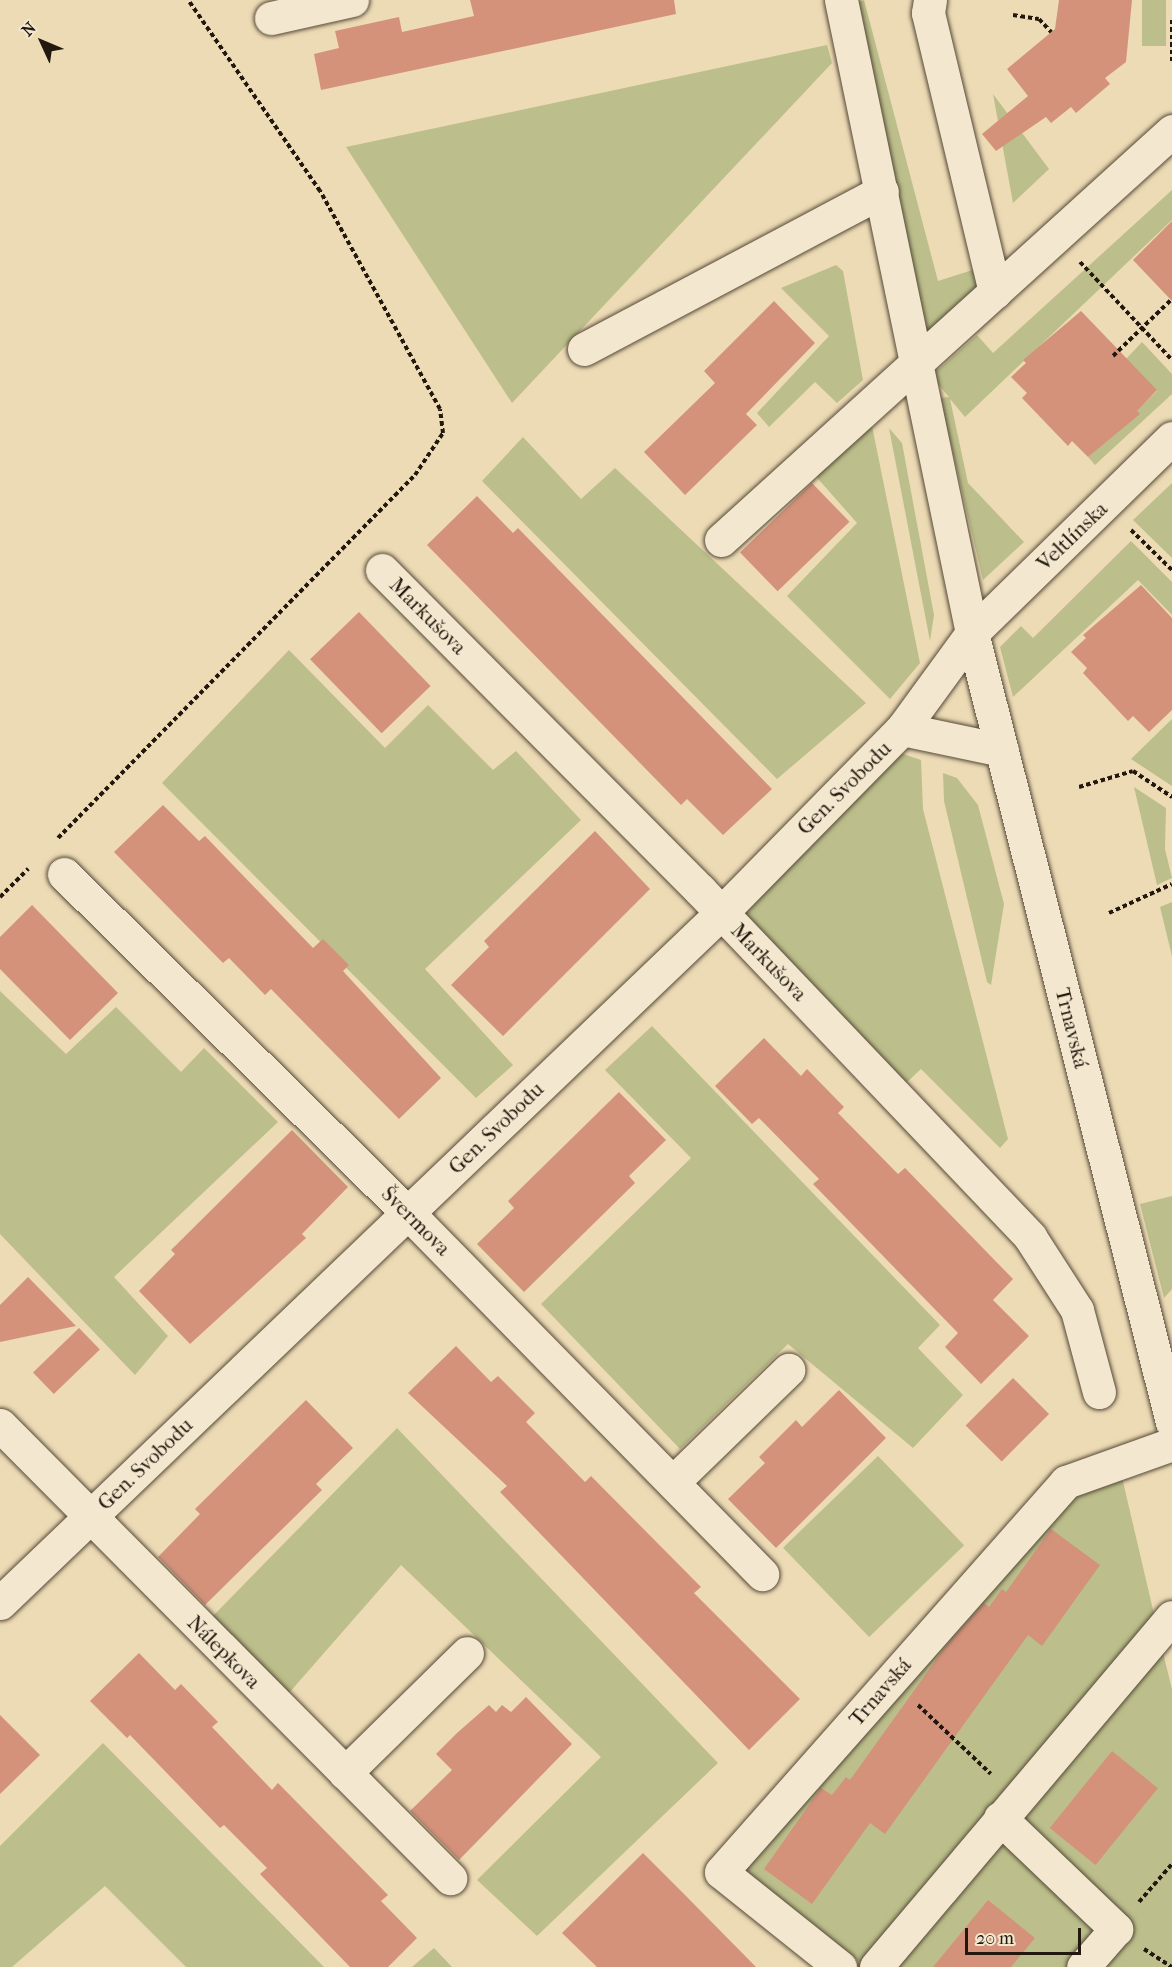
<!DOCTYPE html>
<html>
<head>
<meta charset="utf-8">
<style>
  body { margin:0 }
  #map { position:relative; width:1172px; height:1967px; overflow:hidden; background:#eddbb5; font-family:"IM FELL French Canon",serif }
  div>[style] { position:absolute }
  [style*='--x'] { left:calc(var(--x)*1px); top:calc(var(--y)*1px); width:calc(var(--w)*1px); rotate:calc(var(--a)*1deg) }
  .green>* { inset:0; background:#bcbf8b; transform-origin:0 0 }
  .building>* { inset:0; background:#d4927b; transform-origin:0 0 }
  .path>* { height:4px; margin-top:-2px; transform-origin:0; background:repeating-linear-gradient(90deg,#22180e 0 4.5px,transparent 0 7.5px) }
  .roads { filter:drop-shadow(0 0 2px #554938) drop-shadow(0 0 2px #554938) }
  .street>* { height:33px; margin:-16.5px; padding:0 16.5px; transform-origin:16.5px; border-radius:16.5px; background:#f3e8cf }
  span { translate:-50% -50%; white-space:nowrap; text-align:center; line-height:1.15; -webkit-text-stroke:5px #f3e8cf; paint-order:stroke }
  .street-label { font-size:21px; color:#22180e }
  .north { position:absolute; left:12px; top:12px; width:60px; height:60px; -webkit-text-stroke:4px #f3e8cf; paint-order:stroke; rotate:314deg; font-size:16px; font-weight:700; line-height:24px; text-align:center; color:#22180e }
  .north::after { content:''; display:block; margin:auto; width:21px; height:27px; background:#22180e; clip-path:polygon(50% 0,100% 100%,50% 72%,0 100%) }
  .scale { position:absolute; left:965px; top:1928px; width:116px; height:27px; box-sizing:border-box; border:3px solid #22180e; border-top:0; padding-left:8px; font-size:18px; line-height:21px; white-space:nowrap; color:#22180e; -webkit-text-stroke:4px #f3e8cf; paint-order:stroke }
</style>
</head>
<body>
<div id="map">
  <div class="green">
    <div style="clip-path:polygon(864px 0,938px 281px,982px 267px,987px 285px,924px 343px,859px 2px)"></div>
    <div style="left:1142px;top:0;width:24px;height:46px"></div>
    <div style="clip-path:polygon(827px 45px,832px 63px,512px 403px,346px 147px)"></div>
    <div style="clip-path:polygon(993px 94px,1049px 169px,1013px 203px)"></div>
    <div style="clip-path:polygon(1172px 190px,1172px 220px,965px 417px,950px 399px,968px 483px,1024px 542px,983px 580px,940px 398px,949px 397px,931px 376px,977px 335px,993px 353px)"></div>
    <div style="clip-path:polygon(836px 265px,843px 271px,863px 380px,837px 403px,815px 382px,769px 427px,757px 413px,829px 336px,781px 288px)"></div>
    <div style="clip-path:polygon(1142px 342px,1172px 374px,1172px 394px,1095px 465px,1088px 457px,1157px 391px,1126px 359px)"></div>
    <div style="clip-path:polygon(872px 426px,920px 663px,890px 699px,787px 596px,857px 523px,812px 472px,851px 434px)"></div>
    <div style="clip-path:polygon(889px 428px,902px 443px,934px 615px,930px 641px)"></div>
    <div style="clip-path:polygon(523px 437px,581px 499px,615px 468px,866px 703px,777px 779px,482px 481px)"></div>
    <div style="clip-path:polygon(1172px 483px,1172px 558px,1133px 520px)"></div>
    <div style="clip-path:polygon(1131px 541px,1172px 582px,1172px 615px,1138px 580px,1013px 697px,1000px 647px,1021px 626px,1033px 638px)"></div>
    <div style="clip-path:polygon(289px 650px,385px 748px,428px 705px,493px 770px,516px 751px,581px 820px,425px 969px,513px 1065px,476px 1098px,162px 783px)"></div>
    <div style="clip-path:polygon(1172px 719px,1172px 786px,1131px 759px)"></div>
    <div style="clip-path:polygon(897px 752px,921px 760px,923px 809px,1008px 1139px,1000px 1148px,921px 1069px,905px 1084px,740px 913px)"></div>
    <div style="clip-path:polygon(943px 773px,957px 778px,978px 805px,1004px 904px,991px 985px,987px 982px,944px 801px)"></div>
    <div style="clip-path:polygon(1134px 787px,1166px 808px,1165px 849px,1172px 878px,1157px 885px)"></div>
    <div style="clip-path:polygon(1172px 902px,1172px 956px,1160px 907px)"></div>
    <div style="clip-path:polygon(0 991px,66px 1054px,116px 1007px,181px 1072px,204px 1048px,278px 1122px,114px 1277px,168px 1336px,135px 1375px,0 1234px)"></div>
    <div style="clip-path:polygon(652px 1026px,940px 1325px,918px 1348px,963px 1395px,913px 1448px,788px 1344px,680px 1449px,541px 1304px,691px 1158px,605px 1070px)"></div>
    <div style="clip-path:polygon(1172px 1196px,1172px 1289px,1164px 1298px,1140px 1204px)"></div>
    <div style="clip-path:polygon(397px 1428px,718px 1763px,537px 1936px,477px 1880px,601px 1757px,401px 1565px,289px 1693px,211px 1618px)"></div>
    <div style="left:878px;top:1456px;width:124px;height:132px;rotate:46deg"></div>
    <div style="clip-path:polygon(1121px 1473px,1154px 1614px,861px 1963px,736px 1869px,1070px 1494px)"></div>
    <div style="clip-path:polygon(1162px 1649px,1172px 1689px,1172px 1967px,897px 1967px)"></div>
    <div style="clip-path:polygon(103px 1743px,324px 1967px,186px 1967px,105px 1886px,12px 1967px,0 1967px,0 1846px)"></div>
    <div style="clip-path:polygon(434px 1948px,452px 1967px,412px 1967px)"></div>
  </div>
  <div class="building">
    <div style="clip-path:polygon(470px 0,674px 0,676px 14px,321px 90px,314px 54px,339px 48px,335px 31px,399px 17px,402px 32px,474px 16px)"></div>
    <div style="clip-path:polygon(1059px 0,1132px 0,1126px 62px,1105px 78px,1110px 84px,1076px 113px,1071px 107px,1051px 123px,1046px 117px,996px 151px,982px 134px,1028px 96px,1007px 69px,1055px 29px)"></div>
    <div style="clip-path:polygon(1172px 221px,1172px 301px,1133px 260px)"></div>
    <div style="clip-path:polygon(774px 301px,815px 343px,746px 414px,757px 425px,685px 495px,644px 452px,715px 383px,704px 371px)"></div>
    <div style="clip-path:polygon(1081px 311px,1157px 390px,1137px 411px,1140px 414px,1088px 457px,1072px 441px,1068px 446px,1022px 398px,1027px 393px,1011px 377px,1026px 363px,1023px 360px)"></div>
    <div style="left:812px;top:483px;width:54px;height:100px;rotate:46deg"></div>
    <div style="clip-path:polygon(477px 496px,513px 533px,518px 528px,772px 789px,723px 835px,687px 799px,681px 805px,427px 545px)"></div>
    <div style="clip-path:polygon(1141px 585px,1172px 618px,1172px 710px,1149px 732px,1133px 716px,1128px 721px,1083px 673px,1087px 668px,1071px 652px,1086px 638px,1083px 635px)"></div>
    <div style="left:359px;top:612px;width:103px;height:68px;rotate:46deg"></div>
    <div style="clip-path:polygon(163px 805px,199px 841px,205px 836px,313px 948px,323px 939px,349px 965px,343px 971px,441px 1078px,399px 1119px,271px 989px,265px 995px,229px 958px,223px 963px,114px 852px)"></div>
    <div style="clip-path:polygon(595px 831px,650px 889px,503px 1036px,451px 985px,489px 947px,484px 941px)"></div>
    <div style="clip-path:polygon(32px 905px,118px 993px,70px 1040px,0 969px,0 937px)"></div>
    <div style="clip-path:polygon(764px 1038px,801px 1076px,807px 1069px,844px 1107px,838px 1113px,898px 1174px,905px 1168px,1013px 1279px,993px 1300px,1029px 1336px,981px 1384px,945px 1347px,958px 1333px,813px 1184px,819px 1179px,759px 1118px,752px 1124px,715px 1086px)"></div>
    <div style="clip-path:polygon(619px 1092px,666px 1140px,629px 1176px,635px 1183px,524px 1292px,477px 1244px,514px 1208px,508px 1201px)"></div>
    <div style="clip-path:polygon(292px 1130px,348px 1187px,302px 1234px,306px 1238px,190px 1344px,139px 1291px,175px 1254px,171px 1250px)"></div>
    <div style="clip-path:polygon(28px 1277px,76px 1326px,0 1342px,0 1305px)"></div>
    <div style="left:79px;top:1328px;width:30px;height:64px;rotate:46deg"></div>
    <div style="clip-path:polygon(456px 1346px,491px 1382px,498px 1376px,535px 1413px,526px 1422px,585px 1482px,591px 1476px,701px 1587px,694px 1593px,800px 1699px,749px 1750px,500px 1492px,507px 1486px,408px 1393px)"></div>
    <div style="left:1013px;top:1378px;width:51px;height:67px;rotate:45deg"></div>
    <div style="clip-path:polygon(839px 1390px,886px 1438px,776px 1548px,728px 1499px,765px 1463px,759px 1457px,796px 1420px,802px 1427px)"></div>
    <div style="clip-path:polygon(306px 1400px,353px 1448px,316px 1484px,322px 1490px,205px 1605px,158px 1557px,200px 1514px,195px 1509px)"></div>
    <div style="clip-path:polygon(1051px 1529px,1100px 1565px,1042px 1646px,1028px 1635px,885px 1834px,870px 1823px,812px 1904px,764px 1869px,821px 1788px,832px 1795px,846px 1777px,850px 1780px,946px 1646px,984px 1603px,989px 1607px,1002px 1589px,1006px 1592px)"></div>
    <div style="clip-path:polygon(139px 1653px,175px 1690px,181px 1684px,218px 1722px,212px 1727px,272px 1790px,278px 1783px,388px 1895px,381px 1901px,417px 1938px,388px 1967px,350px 1967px,260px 1874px,267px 1868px,224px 1825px,220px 1828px,130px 1735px,127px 1738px,90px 1701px)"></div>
    <div style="clip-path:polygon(526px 1697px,572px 1744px,459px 1860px,410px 1811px,452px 1770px,436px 1754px,457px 1733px,489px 1705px,496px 1712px,502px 1705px,511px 1712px)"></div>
    <div style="clip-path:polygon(0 1715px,40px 1755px,0 1794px)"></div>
    <div style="left:1112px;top:1751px;width:59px;height:99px;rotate:39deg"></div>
    <div style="clip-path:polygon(643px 1853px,684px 1894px,756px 1967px,597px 1967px,562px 1933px)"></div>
    <div style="clip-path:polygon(988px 1900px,1035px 1938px,1011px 1967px,933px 1967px)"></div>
  </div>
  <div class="path">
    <div style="--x:1013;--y:15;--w:26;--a:9"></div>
    <div style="--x:1039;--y:19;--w:18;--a:47"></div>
    <div style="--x:1172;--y:20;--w:41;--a:90"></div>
    <div style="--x:1080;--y:262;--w:134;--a:46.8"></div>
    <div style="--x:1113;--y:356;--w:82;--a:-44"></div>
    <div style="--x:1131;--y:530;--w:57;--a:44.3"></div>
    <div style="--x:1079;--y:787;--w:56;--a:-16.5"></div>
    <div style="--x:1133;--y:771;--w:47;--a:33.7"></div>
    <div style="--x:58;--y:838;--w:509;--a:-45.48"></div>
    <div style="--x:415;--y:475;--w:50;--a:-56.3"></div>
    <div style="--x:443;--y:433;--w:24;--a:-97"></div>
    <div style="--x:440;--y:409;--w:249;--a:-118.8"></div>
    <div style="--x:320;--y:191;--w:232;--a:-124.6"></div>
    <div style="--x:0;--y:897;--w:40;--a:-45"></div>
    <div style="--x:1109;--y:913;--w:69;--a:-24.7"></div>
    <div style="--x:918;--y:1705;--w:100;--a:43.4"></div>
    <div style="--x:1139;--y:1902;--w:50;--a:-49"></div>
    <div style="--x:1144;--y:1949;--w:33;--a:33"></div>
  </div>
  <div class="roads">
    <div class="street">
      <div style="--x:841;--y:0;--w:646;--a:78.31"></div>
      <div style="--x:972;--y:633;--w:814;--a:75.78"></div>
      <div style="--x:930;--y:0;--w:13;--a:99"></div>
      <div style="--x:928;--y:13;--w:287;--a:76.5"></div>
      <div style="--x:271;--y:18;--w:83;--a:-12.5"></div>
      <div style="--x:584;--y:349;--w:337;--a:-27.9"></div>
      <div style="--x:721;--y:540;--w:609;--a:-42.2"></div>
      <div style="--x:382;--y:570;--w:451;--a:45.2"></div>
      <div style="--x:700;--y:890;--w:479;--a:46.4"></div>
      <div style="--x:1030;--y:1237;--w:87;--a:57.2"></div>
      <div style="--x:1077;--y:1310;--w:85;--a:75"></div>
      <div style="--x:902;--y:729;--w:102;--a:11.9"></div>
      <div style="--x:64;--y:874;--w:483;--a:44.6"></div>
      <div style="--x:408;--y:1213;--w:506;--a:45.56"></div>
      <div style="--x:0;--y:1425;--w:639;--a:45.19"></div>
      <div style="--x:673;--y:1482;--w:161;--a:-44.2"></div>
      <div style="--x:0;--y:1603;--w:999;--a:-43.74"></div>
      <div style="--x:722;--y:912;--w:257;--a:-45.5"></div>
      <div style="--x:902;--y:729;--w:119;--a:-53.9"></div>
      <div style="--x:972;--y:633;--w:279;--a:-44.3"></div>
      <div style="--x:345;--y:1773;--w:171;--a:-44.5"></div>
      <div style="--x:1000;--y:1818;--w:161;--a:43.7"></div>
      <div style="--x:1116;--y:1929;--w:50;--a:131"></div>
      <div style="--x:840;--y:1967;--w:152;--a:-141.4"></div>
      <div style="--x:721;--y:1872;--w:521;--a:-48.5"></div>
      <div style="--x:1066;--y:1482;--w:113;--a:-19.7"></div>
      <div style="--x:876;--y:1967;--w:458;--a:-49.8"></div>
    </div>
  </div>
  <div class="street-label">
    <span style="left:1072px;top:536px;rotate:-44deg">Veltlínska</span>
    <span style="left:428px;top:616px;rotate:45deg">Markušova</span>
    <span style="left:844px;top:788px;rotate:-45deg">Gen. Svobodu</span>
    <span style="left:769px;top:962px;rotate:46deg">Markušova</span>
    <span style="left:1072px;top:1028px;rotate:76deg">Trnavská</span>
    <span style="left:496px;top:1128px;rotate:-44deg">Gen. Svobodu</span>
    <span style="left:416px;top:1221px;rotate:45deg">Švermova</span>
    <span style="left:145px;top:1464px;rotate:-44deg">Gen. Svobodu</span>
    <span style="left:224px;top:1652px;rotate:45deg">Nálepkova</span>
    <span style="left:880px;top:1692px;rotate:-49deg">Trnavská</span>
  </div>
  <div class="north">N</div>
  <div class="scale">20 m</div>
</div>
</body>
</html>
